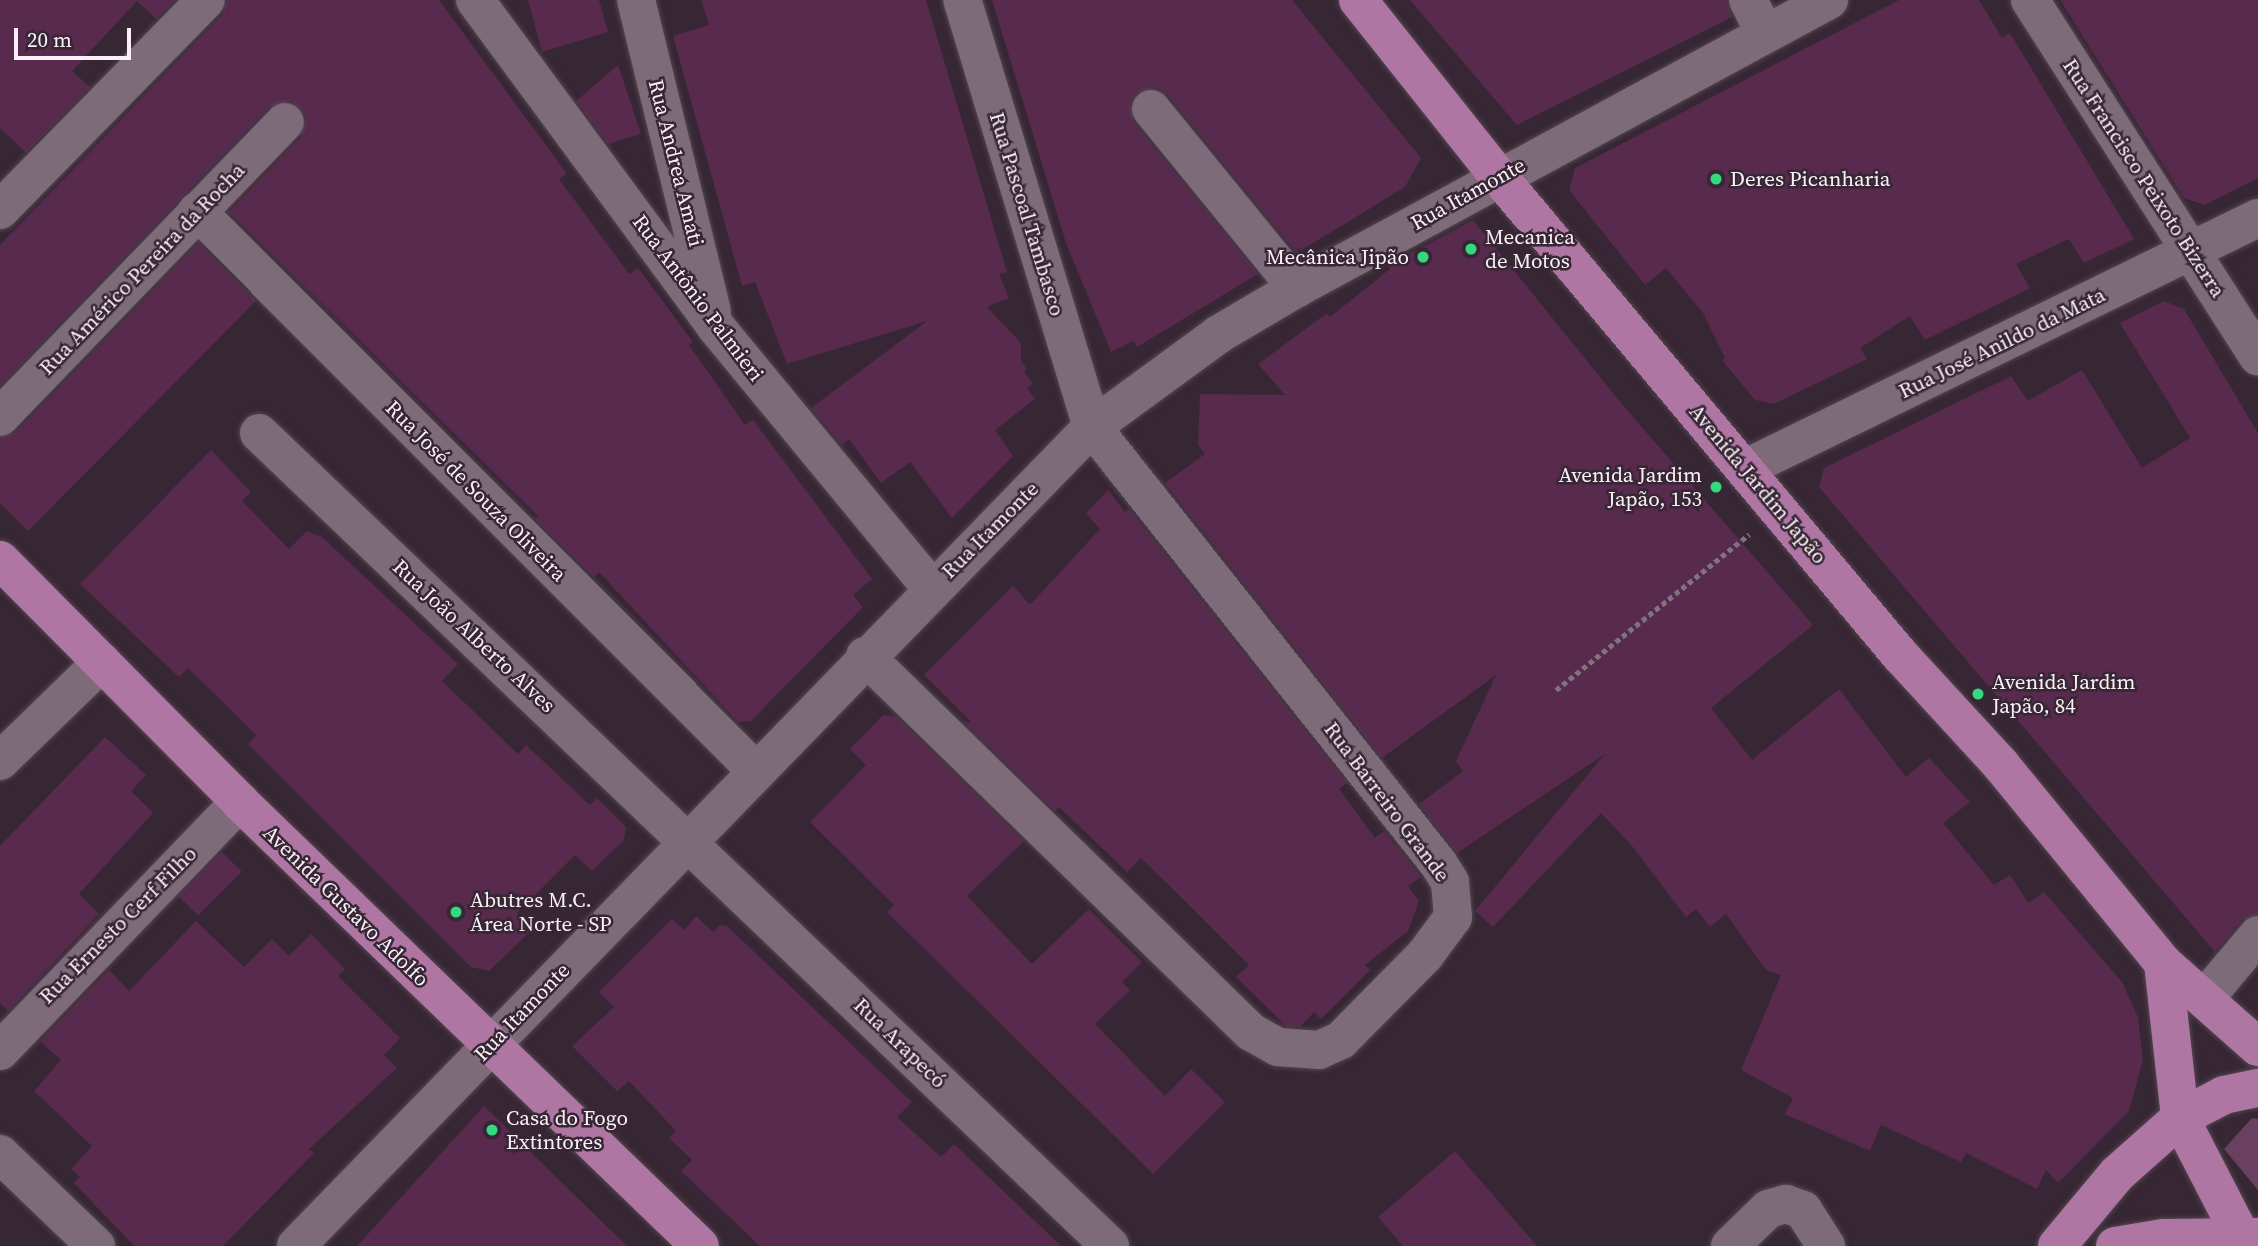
<!DOCTYPE html>
<html>
<head>
<meta charset="utf-8">
<style>
  body { margin:0 }
  #map { position:relative; width:2258px; height:1246px; overflow:hidden; background:#372734; font-family:"Source Serif 4",serif }
  div>[style] { position:absolute }
  [style*='--x'] { left:calc(var(--x)*1px); top:calc(var(--y)*1px); width:calc(var(--w)*1px); rotate:calc(var(--a)*1deg) }
  .green>* { inset:0; background:#694060 }
  .building>* { inset:0; background:#572a4e; transform-origin:0 0 }
  .path>* { height:4.5px; margin-top:-2.25px; transform-origin:0; background:repeating-linear-gradient(90deg,#81737e 0 5px,transparent 0 8.5px) }
  .roads { filter:drop-shadow(0 0 2px #534650) drop-shadow(0 0 2px #534650) }
  .minor>* { height:38px; margin:-19px; padding:0 19px; transform-origin:19px; border-radius:19px; background:#7d6b79 }
  .major>* { height:38px; margin:-19px; padding:0 19px; transform-origin:19px; border-radius:19px; background:#af76a4 }
  .dots>* { width:19px; height:19px; translate:-50% -50%; box-sizing:border-box; border:4px solid #372734; border-radius:50% }
  span { translate:-50% -50%; white-space:nowrap; text-align:center; line-height:1.15; -webkit-text-stroke:5px #372734; paint-order:stroke }
  .street-label { font-size:21px; color:#fbf0f8 }
  .poi-label { font-size:21px; color:#fbf0f8 }
  .left { translate:0 -50%; text-align:left }
  .right { translate:-100% -50%; text-align:right }
  .scale { position:absolute; left:14px; top:28px; width:117px; height:32px; box-sizing:border-box; border:4px solid #fbf0f8; border-top:0; padding-left:9px; font-size:21px; line-height:24px; white-space:nowrap; color:#fbf0f8; -webkit-text-stroke:5px #372734; paint-order:stroke }
</style>
</head>
<body>
<div id="map">
  <div class="green">
    <div style="clip-path:polygon(2252px 1118px,2258px 1119px,2258px 1190px,2224px 1149px)"></div>
  </div>
  <div class="building">
    <div style="clip-path:polygon(0 0,175px 0,156px 19px,137px 1px,72px 71px,90px 87px,26px 153px,0 128px)"></div>
    <div style="clip-path:polygon(227px 0,439px 0,567px 174px,559px 179px,629px 274px,638px 268px,693px 342px,689px 345px,745px 425px,753px 420px,872px 579px,853px 595px,863px 607px,751px 721px,738px 722px,599px 572px,594px 577px,535px 519px,538px 516px,229px 212px,301px 137px,306px 115px,291px 101px,269px 107px,0 386px,0 245px,222px 15px)"></div>
    <div style="clip-path:polygon(528px 0,599px 0,608px 32px,542px 52px)"></div>
    <div style="clip-path:polygon(701px 0,926px 0,1007px 272px,999px 274px,1009px 298px,987px 307px,1021px 343px,1021px 360px,1027px 370px,1024px 372px,1033px 384px,1027px 388px,1035px 399px,995px 430px,1013px 456px,952px 518px,910px 462px,881px 483px,849px 439px,842px 445px,811px 408px,927px 321px,787px 364px,755px 282px,742px 286px,673px 36px,709px 25px)"></div>
    <div style="clip-path:polygon(992px 0,1292px 0,1421px 158px,1405px 187px,1297px 253px,1168px 95px,1158px 88px,1138px 92px,1130px 102px,1134px 123px,1258px 274px,1137px 347px,1134px 341px,1111px 352px,1066px 243px)"></div>
    <div style="clip-path:polygon(1410px 0,1726px 0,1732px 17px,1517px 125px)"></div>
    <div style="clip-path:polygon(1899px 0,1979px 0,2002px 38px,2010px 33px,2134px 239px,2084px 263px,2069px 239px,2016px 264px,2030px 288px,1925px 340px,1910px 316px,1860px 348px,1867px 359px,1774px 404px,1755px 400px,1722px 360px,1725px 358px,1703px 313px,1666px 268px,1645px 285px,1569px 190px,1575px 168px)"></div>
    <div style="clip-path:polygon(2060px 0,2258px 0,2258px 178px,2205px 205px,2184px 198px)"></div>
    <div style="clip-path:polygon(618px 65px,641px 134px,608px 144px,576px 101px)"></div>
    <div style="clip-path:polygon(1473px 220px,1621px 403px,1813px 625px,1711px 708px,1752px 760px,1839px 689px,1906px 777px,1929px 758px,1970px 802px,1943px 823px,1994px 885px,2010px 875px,2028px 903px,2044px 892px,2122px 982px,2138px 1017px,2143px 1060px,2129px 1111px,2058px 1183px,2046px 1170px,2037px 1189px,1966px 1153px,1961px 1162px,1881px 1125px,1870px 1151px,1785px 1114px,1793px 1098px,1741px 1070px,1781px 975px,1766px 970px,1726px 914px,1710px 927px,1696px 909px,1686px 917px,1632px 846px,1601px 813px,1493px 927px,1475px 911px,1605px 754px,1457px 853px,1419px 804px,1463px 771px,1456px 761px,1496px 675px,1382px 758px,1165px 483px,1205px 454px,1198px 445px,1200px 394px,1285px 395px,1258px 364px,1327px 313px,1330px 317px,1390px 269px,1387px 266px)"></div>
    <div style="clip-path:polygon(198px 243px,256px 301px,28px 531px,0 503px,0 438px,16px 432px)"></div>
    <div style="clip-path:polygon(2164px 301px,2184px 309px,2258px 433px,2258px 914px,2242px 920px,2215px 952px,1819px 487px,1824px 468px,2011px 376px,2028px 401px,2082px 370px,2142px 468px,2190px 438px,2120px 323px)"></div>
    <div style="clip-path:polygon(211px 450px,251px 492px,242px 501px,289px 549px,307px 531px,323px 538px,458px 664px,442px 681px,518px 754px,526px 745px,590px 805px,597px 798px,626px 827px,624px 840px,592px 871px,575px 855px,517px 913px,533px 929px,489px 971px,471px 967px,248px 744px,256px 735px,188px 668px,179px 677px,80px 584px)"></div>
    <div style="clip-path:polygon(1108px 490px,1125px 512px,1129px 509px,1347px 783px,1339px 789px,1375px 838px,1384px 831px,1421px 877px,1408px 886px,1419px 901px,1408px 931px,1365px 965px,1370px 970px,1321px 1019px,1314px 1012px,1300px 1027px,1286px 1026px,1236px 977px,1249px 965px,1185px 901px,1141px 858px,1127px 872px,1059px 807px,1055px 811px,964px 722px,972px 723px,924px 675px,1013px 586px,1030px 605px,1100px 529px,1086px 513px)"></div>
    <div style="clip-path:polygon(883px 715px,896px 716px,1024px 841px,967px 896px,1032px 964px,1089px 909px,1142px 962px,1122px 982px,1130px 990px,1095px 1024px,1165px 1096px,1191px 1069px,1225px 1102px,1153px 1174px,887px 912px,894px 905px,810px 822px,866px 765px,850px 749px)"></div>
    <div style="clip-path:polygon(105px 737px,146px 775px,131px 791px,153px 813px,79px 894px,99px 914px,8px 1011px,0 1003px,0 846px)"></div>
    <div style="left:222px;top:852px;width:28px;height:62px;rotate:45deg"></div>
    <div style="clip-path:polygon(696px 916px,713px 932px,720px 925px,727px 926px,912px 1102px,897px 1117px,941px 1157px,954px 1144px,1061px 1246px,760px 1246px,681px 1171px,692px 1160px,669px 1138px,676px 1131px,629px 1081px,617px 1091px,572px 1046px,614px 1007px,599px 992px,672px 919px,684px 930px)"></div>
    <div style="clip-path:polygon(196px 921px,244px 967px,272px 939px,289px 956px,311px 934px,345px 969px,338px 976px,400px 1038px,384px 1055px,397px 1068px,309px 1149px,314px 1153px,223px 1246px,134px 1246px,74px 1183px,80px 1177px,71px 1169px,92px 1146px,34px 1091px,61px 1060px,40px 1041px,109px 970px,129px 991px)"></div>
    <div style="clip-path:polygon(484px 1106px,551px 1172px,627px 1246px,357px 1246px)"></div>
    <div style="clip-path:polygon(1455px 1151px,1537px 1246px,1403px 1246px,1378px 1217px)"></div>
  </div>
  <div class="path">
    <div style="--x:1556;--y:690;--w:248;--a:-38.9"></div>
  </div>
  <div class="roads">
    <div class="minor">
      <div style="--x:475;--y:0;--w:406;--a:53.6"></div>
      <div style="--x:716;--y:327;--w:338;--a:50.5"></div>
      <div style="--x:636;--y:0;--w:320;--a:76.3"></div>
      <div style="--x:1748;--y:0;--w:37;--a:63"></div>
      <div style="--x:2030;--y:0;--w:423;--a:57.4"></div>
      <div style="--x:1151;--y:109;--w:231;--a:50.8"></div>
      <div style="--x:0;--y:210;--w:294;--a:-45.6"></div>
      <div style="--x:197;--y:211;--w:790;--a:45.05"></div>
      <div style="--x:0;--y:417;--w:410;--a:-46"></div>
      <div style="--x:259;--y:433;--w:1177;--a:43.69"></div>
      <div style="--x:1746;--y:468;--w:570;--a:-26.03"></div>
      <div style="--x:865;--y:656;--w:539;--a:44.25"></div>
      <div style="--x:1251;--y:1032;--w:31;--a:29"></div>
      <div style="--x:1278;--y:1047;--w:41;--a:4.2"></div>
      <div style="--x:1319;--y:1050;--w:24;--a:-24"></div>
      <div style="--x:1341;--y:1040;--w:120;--a:-45.3"></div>
      <div style="--x:1425;--y:955;--w:47;--a:-53.6"></div>
      <div style="--x:1453;--y:917;--w:35;--a:-95"></div>
      <div style="--x:1450;--y:882;--w:22;--a:-122"></div>
      <div style="--x:1438;--y:863;--w:557;--a:-128.43"></div>
      <div style="--x:1092;--y:427;--w:446;--a:-106.9"></div>
      <div style="--x:0;--y:761;--w:142;--a:-44.1"></div>
      <div style="--x:2206;--y:997;--w:81;--a:-50"></div>
      <div style="--x:0;--y:1051;--w:346;--a:-46.1"></div>
      <div style="--x:0;--y:1154;--w:133;--a:43.8"></div>
      <div style="--x:296;--y:1246;--w:1142;--a:-45.82"></div>
      <div style="--x:1092;--y:427;--w:157;--a:-36.2"></div>
      <div style="--x:1219;--y:334;--w:91;--a:-30.5"></div>
      <div style="--x:1297;--y:288;--w:605;--a:-28.43"></div>
      <div style="--x:1730;--y:1246;--w:53;--a:-44.2"></div>
      <div style="--x:1768;--y:1209;--w:19;--a:-16"></div>
      <div style="--x:1786;--y:1204;--w:18;--a:19"></div>
      <div style="--x:1803;--y:1210;--w:43;--a:57.4"></div>
    </div>
    <div class="major">
      <div style="--x:1358;--y:0;--w:226;--a:51.5"></div>
      <div style="--x:1499;--y:177;--w:624;--a:50.01"></div>
      <div style="--x:1900;--y:655;--w:149;--a:47.4"></div>
      <div style="--x:2001;--y:765;--w:256;--a:50.7"></div>
      <div style="--x:2163;--y:963;--w:127;--a:41.5"></div>
      <div style="--x:0;--y:560;--w:341;--a:45.2"></div>
      <div style="--x:240;--y:802;--w:639;--a:43.99"></div>
      <div style="--x:2163;--y:963;--w:156;--a:83.7"></div>
      <div style="--x:2180;--y:1118;--w:133;--a:62.7"></div>
      <div style="--x:2057;--y:1246;--w:94;--a:-50.2"></div>
      <div style="--x:2117;--y:1174;--w:84;--a:-41.6"></div>
      <div style="--x:2180;--y:1118;--w:50;--a:-27.6"></div>
      <div style="--x:2224;--y:1095;--w:35;--a:-12"></div>
      <div style="--x:2115;--y:1246;--w:49;--a:-9.5"></div>
      <div style="--x:2163;--y:1238;--w:95;--a:-0.6"></div>
    </div>
  </div>
  <div class="dots">
    <div style="left:1716px;top:179px;background:#33d881"></div>
    <div style="left:1471px;top:249px;background:#33d881"></div>
    <div style="left:1423px;top:257px;background:#33d881"></div>
    <div style="left:1716px;top:487px;background:#33d881"></div>
    <div style="left:1978px;top:694px;background:#33d881"></div>
    <div style="left:456px;top:912px;background:#33d881"></div>
    <div style="left:492px;top:1130px;background:#33d881"></div>
  </div>
  <div class="street-label">
    <span style="left:676px;top:163px;rotate:76deg">Rua Andrea Amati</span>
    <span style="left:2144px;top:178px;rotate:57deg">Rua Francisco Peixoto Bizerra</span>
    <span style="left:1468px;top:194px;rotate:-29deg">Rua Itamonte</span>
    <span style="left:1027px;top:214px;rotate:73deg">Rua Pascoal Tambasco</span>
    <span style="left:142px;top:269px;rotate:-46deg">Rua Américo Pereira da Rocha</span>
    <span style="left:698px;top:298px;rotate:53deg">Rua Antônio Palmieri</span>
    <span style="left:2002px;top:343px;rotate:-26deg">Rua José Anildo da Mata</span>
    <span style="left:1758px;top:484px;rotate:50deg">Avenida Jardim Japão</span>
    <span style="left:476px;top:491px;rotate:45deg">Rua José de Souza Oliveira</span>
    <span style="left:990px;top:530px;rotate:-45deg">Rua Itamonte</span>
    <span style="left:474px;top:636px;rotate:43deg">Rua João Alberto Alves</span>
    <span style="left:1387px;top:802px;rotate:53deg">Rua Barreiro Grande</span>
    <span style="left:346px;top:906px;rotate:44deg">Avenida Gustavo Adolfo</span>
    <span style="left:118px;top:925px;rotate:-45deg">Rua Ernesto Cerf Filho</span>
    <span style="left:522px;top:1012px;rotate:-46deg">Rua Itamonte</span>
    <span style="left:900px;top:1043px;rotate:44deg">Rua Arapecó</span>
  </div>
  <div class="poi-label">
    <span class="left" style="left:1730px;top:179px">Deres Picanharia</span>
    <span class="left" style="left:1485px;top:249px">Mecanica<br>de Motos</span>
    <span class="right" style="left:1409px;top:257px">Mecânica Jipão</span>
    <span class="right" style="left:1702px;top:487px">Avenida Jardim<br>Japão, 153</span>
    <span class="left" style="left:1992px;top:694px">Avenida Jardim<br>Japão, 84</span>
    <span class="left" style="left:470px;top:912px">Abutres M.C.<br>Área Norte - SP</span>
    <span class="left" style="left:506px;top:1130px">Casa do Fogo<br>Extintores</span>
  </div>
  <div class="scale">20 m</div>
</div>
</body>
</html>
